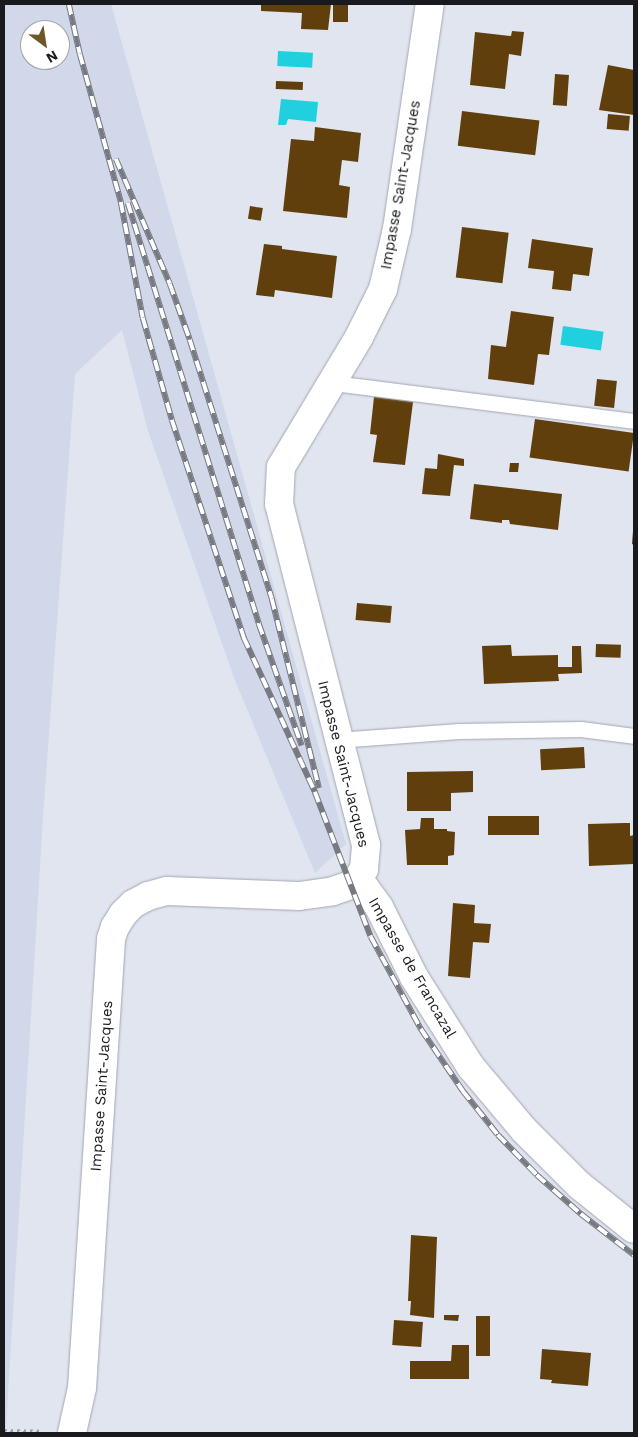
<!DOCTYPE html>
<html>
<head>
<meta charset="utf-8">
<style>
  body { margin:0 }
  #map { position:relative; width:638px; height:1437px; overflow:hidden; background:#e0e5f0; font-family:"Work Sans",sans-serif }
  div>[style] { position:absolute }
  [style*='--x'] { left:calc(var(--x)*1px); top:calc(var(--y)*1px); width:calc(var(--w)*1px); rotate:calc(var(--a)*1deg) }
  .built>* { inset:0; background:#d1d8ea }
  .water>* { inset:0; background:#20d0df; transform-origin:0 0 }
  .building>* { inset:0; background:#603f0c; transform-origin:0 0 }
  .path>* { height:3px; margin-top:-1.5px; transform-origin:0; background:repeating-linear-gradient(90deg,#9a9ea7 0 2.5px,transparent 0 6.5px) }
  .roads { filter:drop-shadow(0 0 1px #a1a6b0) drop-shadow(0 0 1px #a1a6b0) }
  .lane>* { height:15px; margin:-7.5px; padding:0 7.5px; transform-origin:7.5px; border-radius:7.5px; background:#fff }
  .street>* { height:28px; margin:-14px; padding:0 14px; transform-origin:14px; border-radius:14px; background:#fff }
  .rail>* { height:5.5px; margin-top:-2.75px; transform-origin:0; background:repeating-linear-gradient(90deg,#fff 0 11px,#777a81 0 22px); box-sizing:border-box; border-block:1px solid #777a81 }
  span { translate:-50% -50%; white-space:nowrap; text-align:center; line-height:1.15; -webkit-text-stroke:5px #fff; paint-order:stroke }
  .street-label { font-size:15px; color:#181a1e }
  .frame { position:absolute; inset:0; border:5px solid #181a1e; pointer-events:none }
  .north { position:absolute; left:20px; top:20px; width:50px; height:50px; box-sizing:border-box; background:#fff; border:1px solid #a3a3a5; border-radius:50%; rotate:149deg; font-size:14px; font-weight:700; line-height:20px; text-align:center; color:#181a1e }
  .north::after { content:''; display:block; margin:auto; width:18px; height:22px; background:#6c5727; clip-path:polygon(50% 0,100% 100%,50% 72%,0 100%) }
</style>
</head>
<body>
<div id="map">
  <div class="built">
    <div style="clip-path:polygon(evenodd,4px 4px,111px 4px,346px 844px,315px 873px,234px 678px,148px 431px,122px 330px,75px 374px,43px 817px,6px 1428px,4px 1428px,4px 4px,30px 30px,60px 30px,60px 60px,30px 60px,30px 30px)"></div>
  </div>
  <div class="water">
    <div style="left:278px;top:51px;width:35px;height:15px;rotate:3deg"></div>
    <div style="clip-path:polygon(281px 99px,318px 102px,316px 122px,288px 119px,286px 125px,278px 125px)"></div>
    <div style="left:563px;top:326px;width:41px;height:19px;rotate:8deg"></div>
  </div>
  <div class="building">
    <div style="clip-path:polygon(261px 4px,331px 4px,328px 30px,301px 29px,302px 13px,261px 11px)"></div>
    <div style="left:333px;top:4px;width:15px;height:18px"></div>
    <div style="clip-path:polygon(512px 31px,524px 32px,521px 56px,509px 54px,505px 89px,470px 85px,475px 32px,511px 36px)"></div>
    <div style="clip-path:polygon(608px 65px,634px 70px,634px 115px,599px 110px)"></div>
    <div style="left:555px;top:74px;width:14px;height:31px;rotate:4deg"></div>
    <div style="left:276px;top:81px;width:27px;height:8px;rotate:2deg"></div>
    <div style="left:462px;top:111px;width:78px;height:35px;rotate:7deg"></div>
    <div style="left:608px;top:114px;width:22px;height:15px;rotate:5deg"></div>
    <div style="clip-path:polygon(315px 127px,361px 133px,358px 162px,342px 160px,339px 185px,350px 187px,347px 218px,283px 211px,291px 139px,314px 141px)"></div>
    <div style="left:250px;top:206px;width:13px;height:13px;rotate:9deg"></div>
    <div style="left:462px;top:227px;width:47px;height:51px;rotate:7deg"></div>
    <div style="clip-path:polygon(532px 239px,593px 248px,589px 276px,573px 274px,571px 291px,552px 289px,554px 271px,528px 268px)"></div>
    <div style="clip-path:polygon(264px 244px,282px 246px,282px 249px,337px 256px,332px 298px,275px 290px,274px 297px,256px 295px)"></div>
    <div style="clip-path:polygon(511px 311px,554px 317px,549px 355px,538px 354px,534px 385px,488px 379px,491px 345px,506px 347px)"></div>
    <div style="left:597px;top:379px;width:20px;height:27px;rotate:6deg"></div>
    <div style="clip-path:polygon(374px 397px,413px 402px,405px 465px,373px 462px,377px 435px,370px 434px)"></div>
    <div style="left:535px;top:419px;width:100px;height:39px;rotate:8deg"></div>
    <div style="clip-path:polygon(438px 454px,464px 459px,464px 466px,454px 465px,450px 496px,422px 494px,425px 468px,437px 469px)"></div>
    <div style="clip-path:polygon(510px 463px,519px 463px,518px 472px,509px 472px)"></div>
    <div style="clip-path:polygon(474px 484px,562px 494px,558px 530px,510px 524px,509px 520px,502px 520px,502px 523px,470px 519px)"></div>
    <div style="clip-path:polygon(633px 531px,634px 531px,634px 545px,632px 544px)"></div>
    <div style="left:357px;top:603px;width:35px;height:17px;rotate:5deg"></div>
    <div style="left:596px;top:644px;width:25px;height:13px;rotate:2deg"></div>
    <div style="clip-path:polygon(511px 645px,512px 656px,558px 655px,558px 667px,572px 667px,572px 646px,581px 646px,582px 673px,558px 674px,559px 681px,484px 684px,482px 646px)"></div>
    <div style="left:584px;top:747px;width:21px;height:44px;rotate:87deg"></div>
    <div style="clip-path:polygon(473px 771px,473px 792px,451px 793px,451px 811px,407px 811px,407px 772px)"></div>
    <div style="left:488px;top:816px;width:51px;height:19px"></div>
    <div style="clip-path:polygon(421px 818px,434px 818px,434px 829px,447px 829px,447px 831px,455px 832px,454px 855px,448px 856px,448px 865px,407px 865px,405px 830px,420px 829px)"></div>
    <div style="clip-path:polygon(624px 823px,630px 823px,630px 836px,634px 835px,634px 864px,589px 866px,588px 824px)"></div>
    <div style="clip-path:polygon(453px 903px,475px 905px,474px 923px,491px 924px,489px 943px,473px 942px,470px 978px,448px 976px)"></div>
    <div style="clip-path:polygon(411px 1235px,437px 1237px,434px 1318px,410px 1315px,411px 1301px,408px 1301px)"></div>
    <div style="clip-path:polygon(444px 1315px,459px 1315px,458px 1321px,444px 1320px)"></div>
    <div style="left:476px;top:1316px;width:14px;height:40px"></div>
    <div style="left:394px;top:1320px;width:29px;height:25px;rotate:4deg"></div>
    <div style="clip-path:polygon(452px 1345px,469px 1345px,469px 1379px,410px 1379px,410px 1361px,451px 1361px)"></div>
    <div style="clip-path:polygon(542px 1349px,591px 1353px,588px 1386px,551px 1383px,552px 1380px,540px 1379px)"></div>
  </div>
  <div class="path">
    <div style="--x:4;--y:1430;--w:39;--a:1"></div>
  </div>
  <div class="roads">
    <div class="lane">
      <div style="--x:333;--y:383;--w:303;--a:7.2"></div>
      <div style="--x:337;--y:740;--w:122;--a:-4.2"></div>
      <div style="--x:459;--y:731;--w:122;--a:-0.9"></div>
      <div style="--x:581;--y:729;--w:53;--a:7.5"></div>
    </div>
    <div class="street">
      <div style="--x:358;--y:878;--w:36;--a:54"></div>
      <div style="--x:379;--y:907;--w:78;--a:63.4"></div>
      <div style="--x:414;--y:977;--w:107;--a:57.7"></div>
      <div style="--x:471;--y:1067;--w:82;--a:49.9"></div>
      <div style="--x:524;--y:1130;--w:78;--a:45"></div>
      <div style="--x:579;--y:1185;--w:70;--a:38.7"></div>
      <div style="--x:72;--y:1433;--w:46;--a:-77.5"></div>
      <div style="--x:82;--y:1388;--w:450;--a:-86.3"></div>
      <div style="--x:111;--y:939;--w:13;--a:-72"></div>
      <div style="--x:115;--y:927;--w:15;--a:-58"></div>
      <div style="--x:123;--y:914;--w:14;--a:-45"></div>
      <div style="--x:133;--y:904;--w:17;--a:-28"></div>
      <div style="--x:148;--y:896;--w:20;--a:-15"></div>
      <div style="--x:167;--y:891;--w:132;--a:2.2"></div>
      <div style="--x:299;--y:896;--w:34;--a:-8"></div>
      <div style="--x:333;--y:891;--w:18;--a:-19"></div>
      <div style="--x:350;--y:885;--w:11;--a:-41"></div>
      <div style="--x:358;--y:878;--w:11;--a:-56"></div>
      <div style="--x:364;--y:869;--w:24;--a:-85"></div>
      <div style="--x:366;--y:845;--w:352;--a:-104.3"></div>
      <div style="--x:279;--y:504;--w:37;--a:-87"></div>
      <div style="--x:281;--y:467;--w:152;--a:-59"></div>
      <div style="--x:359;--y:337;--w:54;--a:-63.4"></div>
      <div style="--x:383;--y:289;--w:62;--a:-76.9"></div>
      <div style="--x:397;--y:229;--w:227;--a:-81.7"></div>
    </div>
  </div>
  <div class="rail">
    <div style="--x:69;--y:4;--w:51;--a:77.6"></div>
    <div style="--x:80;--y:54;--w:154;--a:74.5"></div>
    <div style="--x:121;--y:202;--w:118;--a:79.3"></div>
    <div style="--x:143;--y:318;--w:106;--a:74.1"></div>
    <div style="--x:172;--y:420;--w:230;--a:71.7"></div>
    <div style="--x:244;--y:638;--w:170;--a:65.2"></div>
    <div style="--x:315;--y:792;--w:155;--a:68.9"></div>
    <div style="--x:371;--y:937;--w:105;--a:61.5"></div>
    <div style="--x:421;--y:1029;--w:75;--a:55.9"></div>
    <div style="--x:463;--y:1091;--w:56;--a:51.5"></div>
    <div style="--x:498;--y:1135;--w:56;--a:45.7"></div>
    <div style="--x:537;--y:1175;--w:59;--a:41.6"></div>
    <div style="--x:581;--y:1214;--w:67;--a:37.7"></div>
    <div style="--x:116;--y:159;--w:136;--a:66.6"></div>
    <div style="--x:170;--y:284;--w:59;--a:70.3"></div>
    <div style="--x:190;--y:340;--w:272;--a:72.4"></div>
    <div style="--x:272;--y:599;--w:195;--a:76"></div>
    <div style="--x:128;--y:203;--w:441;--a:72.7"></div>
    <div style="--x:259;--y:624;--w:129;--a:70.6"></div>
  </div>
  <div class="street-label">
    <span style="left:401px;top:185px;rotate:-80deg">Impasse Saint-Jacques</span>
    <span style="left:343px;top:764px;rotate:76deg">Impasse Saint-Jacques</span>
    <span style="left:412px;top:968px;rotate:60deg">Impasse de Francazal</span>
    <span style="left:102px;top:1086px;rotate:-86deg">Impasse Saint-Jacques</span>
  </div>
  <div class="frame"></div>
  <div class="north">N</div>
</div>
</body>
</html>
